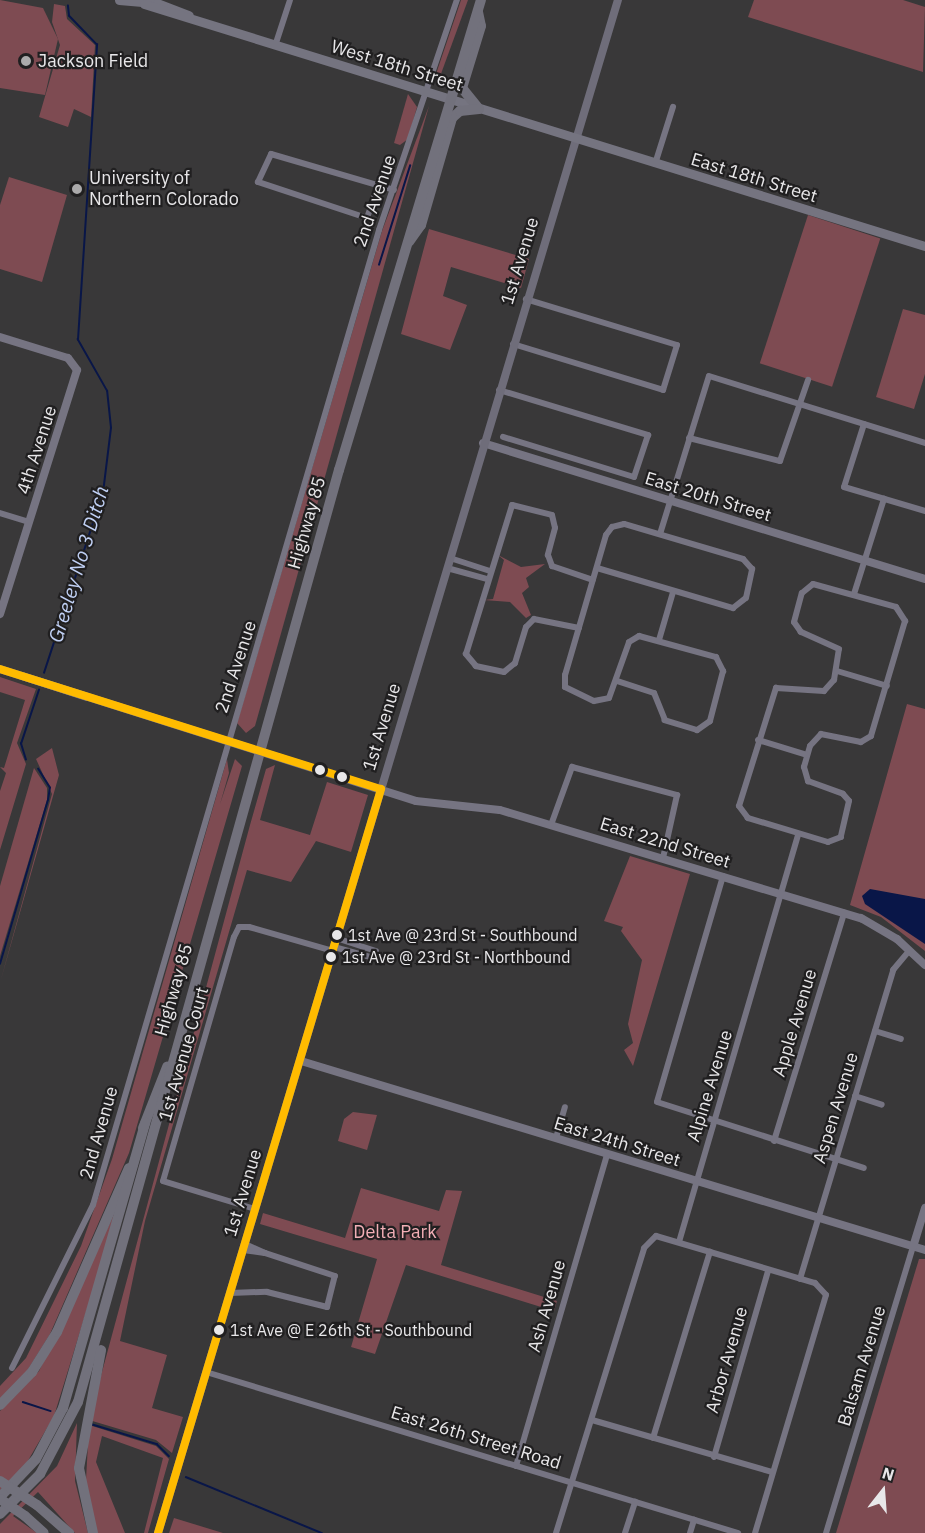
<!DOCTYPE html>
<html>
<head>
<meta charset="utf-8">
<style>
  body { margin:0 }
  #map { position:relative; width:925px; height:1533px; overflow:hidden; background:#393839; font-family:"IBM Plex Sans",sans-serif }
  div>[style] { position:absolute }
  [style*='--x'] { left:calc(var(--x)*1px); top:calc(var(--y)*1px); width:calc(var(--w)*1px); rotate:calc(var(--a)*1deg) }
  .green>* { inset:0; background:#7e4b52; transform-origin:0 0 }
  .water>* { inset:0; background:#091648 }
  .stream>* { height:1.5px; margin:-0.75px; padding:0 0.75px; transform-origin:0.75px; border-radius:0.75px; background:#091648 }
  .minor>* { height:6px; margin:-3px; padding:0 3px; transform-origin:3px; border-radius:3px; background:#767482 }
  .tertiary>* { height:8px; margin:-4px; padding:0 4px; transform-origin:4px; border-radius:4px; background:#767482 }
  .secondary>* { height:8px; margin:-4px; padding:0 4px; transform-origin:4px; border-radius:4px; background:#6f6d7a }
  .primary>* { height:9px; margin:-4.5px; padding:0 4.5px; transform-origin:4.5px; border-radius:4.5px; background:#757480 }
  .trunk>* { height:10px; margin:-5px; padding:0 5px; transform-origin:5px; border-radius:5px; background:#72717c }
  .trunk-bridge>* { height:10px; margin:-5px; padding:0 5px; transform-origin:5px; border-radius:5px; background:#72717c }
  .bus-1>* { height:8px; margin:-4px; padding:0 4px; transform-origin:4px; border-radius:4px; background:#fb0 }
  .dots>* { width:16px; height:16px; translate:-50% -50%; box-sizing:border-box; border:3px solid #201f20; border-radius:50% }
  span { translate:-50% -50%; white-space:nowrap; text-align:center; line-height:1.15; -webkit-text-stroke:4.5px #201f20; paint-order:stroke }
  .bus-label { font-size:16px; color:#e8e7e9 }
  .left { translate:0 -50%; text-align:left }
  .poi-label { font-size:18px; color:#e8e7e9 }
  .street-label { font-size:18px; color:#e8e7e9 }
  .park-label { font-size:18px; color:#f2afb6 }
  .water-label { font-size:20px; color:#c0d0f4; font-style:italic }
  .north { position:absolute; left:853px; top:1461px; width:60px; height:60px; -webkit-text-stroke:4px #201f20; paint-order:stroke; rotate:17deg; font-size:16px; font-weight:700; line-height:24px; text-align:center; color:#e8e7e9 }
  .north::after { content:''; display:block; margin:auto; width:21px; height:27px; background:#e8e7e9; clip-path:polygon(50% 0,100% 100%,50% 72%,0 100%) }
</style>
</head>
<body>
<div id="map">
  <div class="green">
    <div style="clip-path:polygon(0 0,43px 8px,58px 39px,45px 95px,0 88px)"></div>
    <div style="clip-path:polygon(461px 0,468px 0,438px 82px,436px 74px)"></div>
    <div style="clip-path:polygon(754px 0,903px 0,925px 7px,923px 72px,748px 17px)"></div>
    <div style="clip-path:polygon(54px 4px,65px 6px,67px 19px,95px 45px,91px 117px,74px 109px,68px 127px,39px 117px,60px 45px,52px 22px)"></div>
    <div style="clip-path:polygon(408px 94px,417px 107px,408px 139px,400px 145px,394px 143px)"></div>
    <div style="clip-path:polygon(429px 106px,255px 726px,246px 733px,237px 723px,382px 231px)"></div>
    <div style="clip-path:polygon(9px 177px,67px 195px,42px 282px,0 269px,0 205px)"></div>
    <div style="left:808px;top:215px;width:76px;height:156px;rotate:18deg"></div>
    <div style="clip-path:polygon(429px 229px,529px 259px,521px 288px,451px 267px,443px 296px,467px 305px,450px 350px,401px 334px)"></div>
    <div style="clip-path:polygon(903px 309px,925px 315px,925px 374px,914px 409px,876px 397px)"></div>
    <div style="clip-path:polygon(498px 555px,521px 567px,545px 564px,526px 578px,529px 587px,522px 593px,531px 615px,526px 618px,510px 602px,484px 600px,493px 599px,504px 560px)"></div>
    <div style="clip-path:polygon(0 677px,36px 689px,17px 743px,26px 764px,0 850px,0 791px,6px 773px,0 767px,4px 768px,25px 700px,0 692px)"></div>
    <div style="clip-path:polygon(907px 704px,925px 709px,925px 951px,881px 917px,850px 905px)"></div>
    <div style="clip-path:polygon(52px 748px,59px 775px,0 983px,52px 794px,36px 759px)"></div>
    <div style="clip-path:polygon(227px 759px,229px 773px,220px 804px,235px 759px,242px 766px,129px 1153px,50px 1334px,22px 1379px,0 1400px,0 1386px,26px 1358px,81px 1246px,112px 1159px)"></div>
    <div style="clip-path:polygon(275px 765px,260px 820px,310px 835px,327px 782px,368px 795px,351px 852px,316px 841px,291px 882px,247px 870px,145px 1221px,120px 1341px,167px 1355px,152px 1408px,183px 1417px,172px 1453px,156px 1440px,89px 1420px,250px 825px,266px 769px)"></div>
    <div style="clip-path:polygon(34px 768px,47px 788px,47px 800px,0 956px,0 886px)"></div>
    <div style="clip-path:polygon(630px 856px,690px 874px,633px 1066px,624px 1050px,633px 1043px,628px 1024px,642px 960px,621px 931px,623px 927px,604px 921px)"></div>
    <div style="clip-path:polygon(353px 1112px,377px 1115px,367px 1150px,338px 1141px,344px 1119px)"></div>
    <div style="clip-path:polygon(361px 1188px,439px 1211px,446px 1190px,462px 1191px,441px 1265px,557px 1301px,554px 1311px,406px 1265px,375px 1354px,351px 1347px,377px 1259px,260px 1224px,263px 1213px,345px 1238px)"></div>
    <div style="clip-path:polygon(120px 1202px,54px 1416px,26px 1464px,0 1490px,0 1411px,39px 1371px)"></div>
    <div style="clip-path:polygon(919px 1259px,925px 1259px,925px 1533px,836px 1533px)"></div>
    <div style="clip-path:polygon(77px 1423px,75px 1481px,88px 1533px,75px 1533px,38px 1492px,13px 1516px,37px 1533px,0 1533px,0 1524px,57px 1466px)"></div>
    <div style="clip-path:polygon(89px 1425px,156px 1446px,169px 1459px,148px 1533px,144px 1533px,163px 1458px,102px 1436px,96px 1462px,125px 1533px,97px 1533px,85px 1498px)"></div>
    <div style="clip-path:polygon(174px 1518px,223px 1533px,169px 1533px)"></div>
  </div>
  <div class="water">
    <div style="clip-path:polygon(870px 889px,925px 899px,925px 944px,865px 904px,862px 896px)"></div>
  </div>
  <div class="stream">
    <div style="--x:379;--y:265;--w:104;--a:-72.6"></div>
    <div style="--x:44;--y:673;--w:189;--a:-71.9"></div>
    <div style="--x:103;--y:493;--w:65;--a:-83"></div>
    <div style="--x:111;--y:428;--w:37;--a:-96"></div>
    <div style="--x:107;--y:391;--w:59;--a:-119.6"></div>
    <div style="--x:78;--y:340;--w:296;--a:-86.3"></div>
    <div style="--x:97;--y:45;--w:40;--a:-134"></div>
    <div style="--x:69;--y:16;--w:10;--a:-96"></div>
    <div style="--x:26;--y:760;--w:17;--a:-107"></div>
    <div style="--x:21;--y:744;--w:57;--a:-71.6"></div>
    <div style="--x:0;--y:964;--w:171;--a:-73.7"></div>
    <div style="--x:48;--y:800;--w:12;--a:-81"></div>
    <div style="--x:50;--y:788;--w:22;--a:-122"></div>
    <div style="--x:23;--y:1402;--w:29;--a:18"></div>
    <div style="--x:91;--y:1424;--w:69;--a:16.9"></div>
    <div style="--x:157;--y:1444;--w:17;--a:45"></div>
    <div style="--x:186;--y:1477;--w:147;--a:22.4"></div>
  </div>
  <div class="minor">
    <div style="--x:275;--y:46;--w:48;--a:-71.9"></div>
    <div style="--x:655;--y:164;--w:60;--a:-72.5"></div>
    <div style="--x:378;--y:186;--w:34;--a:109"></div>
    <div style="--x:367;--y:218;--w:115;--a:-161.7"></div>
    <div style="--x:258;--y:182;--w:31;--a:-65"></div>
    <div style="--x:271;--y:154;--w:128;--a:16.3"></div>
    <div style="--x:513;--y:344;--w:157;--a:17"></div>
    <div style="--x:663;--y:390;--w:47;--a:-72.7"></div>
    <div style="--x:677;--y:345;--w:158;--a:-163.1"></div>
    <div style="--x:499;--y:390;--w:156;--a:16.8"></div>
    <div style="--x:648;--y:435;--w:44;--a:108.4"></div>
    <div style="--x:634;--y:477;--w:137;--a:-163"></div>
    <div style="--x:864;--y:424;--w:66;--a:107.6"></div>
    <div style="--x:844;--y:487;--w:84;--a:16.5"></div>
    <div style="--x:689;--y:438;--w:94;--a:14.2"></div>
    <div style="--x:780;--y:461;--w:86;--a:-70.9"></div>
    <div style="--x:0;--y:513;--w:30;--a:17"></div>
    <div style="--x:660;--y:534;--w:165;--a:-72.8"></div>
    <div style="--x:709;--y:376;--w:226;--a:17.2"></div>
    <div style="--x:450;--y:558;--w:42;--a:18"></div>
    <div style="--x:447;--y:568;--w:41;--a:15.4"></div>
    <div style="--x:597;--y:568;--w:142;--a:16.4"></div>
    <div style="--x:733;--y:608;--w:16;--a:-38"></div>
    <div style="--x:746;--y:598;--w:30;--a:-78"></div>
    <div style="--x:752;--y:569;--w:13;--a:-132"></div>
    <div style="--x:743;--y:559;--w:124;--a:-163.6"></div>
    <div style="--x:624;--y:524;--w:12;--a:166"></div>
    <div style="--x:612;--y:527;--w:10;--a:127"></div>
    <div style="--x:606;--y:535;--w:146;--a:106.3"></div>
    <div style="--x:565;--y:675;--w:12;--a:90"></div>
    <div style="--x:565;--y:687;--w:32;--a:26"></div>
    <div style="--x:594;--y:701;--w:15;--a:-11"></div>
    <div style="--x:609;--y:698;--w:59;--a:-70.3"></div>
    <div style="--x:629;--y:642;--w:12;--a:-31"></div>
    <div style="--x:639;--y:636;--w:80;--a:15.3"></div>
    <div style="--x:716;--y:657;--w:16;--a:63"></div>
    <div style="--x:723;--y:671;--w:52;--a:104.6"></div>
    <div style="--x:710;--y:721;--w:16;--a:145"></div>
    <div style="--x:697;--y:730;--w:34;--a:-163"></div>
    <div style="--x:665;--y:720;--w:29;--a:-112"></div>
    <div style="--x:654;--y:693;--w:40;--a:-162"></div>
    <div style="--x:813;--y:584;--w:86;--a:15.5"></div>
    <div style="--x:896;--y:607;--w:17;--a:57"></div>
    <div style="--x:905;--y:621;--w:120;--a:106.5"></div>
    <div style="--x:871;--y:736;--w:12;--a:149"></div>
    <div style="--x:861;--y:742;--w:41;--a:-168.7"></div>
    <div style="--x:821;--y:734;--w:16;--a:133"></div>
    <div style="--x:810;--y:746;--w:22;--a:106"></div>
    <div style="--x:804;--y:767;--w:15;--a:74"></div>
    <div style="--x:808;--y:781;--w:37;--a:20"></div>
    <div style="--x:843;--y:794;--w:9;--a:49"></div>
    <div style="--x:849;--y:801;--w:37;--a:103"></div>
    <div style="--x:841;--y:837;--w:14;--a:159"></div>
    <div style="--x:828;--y:842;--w:84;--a:-163.3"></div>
    <div style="--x:748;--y:818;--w:15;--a:-127"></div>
    <div style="--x:739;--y:806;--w:124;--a:-72.6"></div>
    <div style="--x:776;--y:688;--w:48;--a:3.6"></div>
    <div style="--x:824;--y:691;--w:15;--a:-48"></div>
    <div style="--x:834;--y:680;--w:31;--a:-81"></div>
    <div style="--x:839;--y:649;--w:42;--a:-155.9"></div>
    <div style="--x:801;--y:632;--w:12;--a:-125"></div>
    <div style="--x:794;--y:622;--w:30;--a:-75"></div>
    <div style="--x:802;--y:593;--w:14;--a:-39"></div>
    <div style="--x:854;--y:594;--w:100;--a:-72.5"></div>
    <div style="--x:579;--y:628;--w:46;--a:-168.7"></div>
    <div style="--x:534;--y:619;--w:11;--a:135"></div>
    <div style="--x:526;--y:627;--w:38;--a:107"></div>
    <div style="--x:515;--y:663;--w:14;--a:141"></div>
    <div style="--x:504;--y:672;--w:29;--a:-168"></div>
    <div style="--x:476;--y:666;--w:16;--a:-130"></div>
    <div style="--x:466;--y:654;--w:156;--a:-72.8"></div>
    <div style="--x:512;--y:505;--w:41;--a:14"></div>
    <div style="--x:552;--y:515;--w:13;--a:77"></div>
    <div style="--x:555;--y:528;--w:28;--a:105"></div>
    <div style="--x:548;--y:555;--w:12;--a:70"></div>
    <div style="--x:552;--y:566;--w:43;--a:18.9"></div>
    <div style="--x:659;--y:640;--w:50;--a:-73.7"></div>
    <div style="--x:837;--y:671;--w:52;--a:16.7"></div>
    <div style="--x:758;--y:740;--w:51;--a:17"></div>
    <div style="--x:551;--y:825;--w:62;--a:-70.1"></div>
    <div style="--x:572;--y:767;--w:109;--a:14.9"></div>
    <div style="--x:677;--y:795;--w:65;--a:102.5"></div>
    <div style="--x:723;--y:876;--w:235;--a:106.3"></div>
    <div style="--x:657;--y:1102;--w:217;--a:17.7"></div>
    <div style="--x:336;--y:938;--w:42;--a:18"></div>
    <div style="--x:334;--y:947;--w:41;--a:15.4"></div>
    <div style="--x:875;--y:1031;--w:27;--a:17"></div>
    <div style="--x:855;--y:1096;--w:28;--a:18"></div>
    <div style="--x:556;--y:1138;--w:32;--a:-74"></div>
    <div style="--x:774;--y:1141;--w:239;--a:-72.9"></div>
    <div style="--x:255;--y:1209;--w:96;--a:-163.1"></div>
    <div style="--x:163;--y:1181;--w:254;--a:-73.8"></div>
    <div style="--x:234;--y:937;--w:11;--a:-63"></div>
    <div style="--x:239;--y:927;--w:10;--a:0"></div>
    <div style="--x:249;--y:927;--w:87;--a:15.9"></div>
    <div style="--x:679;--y:1242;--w:425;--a:-73.7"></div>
    <div style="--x:243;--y:1250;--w:22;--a:8"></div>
    <div style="--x:265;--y:1253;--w:22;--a:-156"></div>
    <div style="--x:800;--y:1279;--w:323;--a:-73.2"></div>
    <div style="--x:893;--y:970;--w:25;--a:-50"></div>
    <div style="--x:230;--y:1293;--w:37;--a:-2"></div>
    <div style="--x:267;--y:1292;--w:62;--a:14"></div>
    <div style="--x:327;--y:1307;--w:32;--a:-76"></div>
    <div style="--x:335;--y:1276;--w:74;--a:-161.8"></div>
    <div style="--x:12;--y:1368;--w:182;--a:-63.6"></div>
    <div style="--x:93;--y:1205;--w:1016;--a:-73.65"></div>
    <div style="--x:379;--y:230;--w:243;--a:-71.3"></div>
    <div style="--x:206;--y:1372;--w:556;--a:16.84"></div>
    <div style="--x:592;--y:1420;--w:187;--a:16.1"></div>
    <div style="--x:653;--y:1438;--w:195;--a:-73"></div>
    <div style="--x:714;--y:1457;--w:194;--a:-73.8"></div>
    <div style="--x:516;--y:1466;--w:325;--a:-73.7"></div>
    <div style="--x:556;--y:1533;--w:298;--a:-72.8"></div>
    <div style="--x:644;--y:1248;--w:17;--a:-45"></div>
    <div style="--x:656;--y:1236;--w:166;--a:16.5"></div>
    <div style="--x:815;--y:1283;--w:16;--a:47"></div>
    <div style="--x:826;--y:1295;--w:248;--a:106.6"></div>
    <div style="--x:625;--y:1533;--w:33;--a:-72"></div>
    <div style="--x:690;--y:1533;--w:14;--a:-73"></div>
    <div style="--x:826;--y:1533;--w:299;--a:-73.1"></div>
  </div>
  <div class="tertiary">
    <div style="--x:0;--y:337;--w:71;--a:17.2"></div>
    <div style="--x:68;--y:358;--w:15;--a:53"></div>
    <div style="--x:77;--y:370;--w:256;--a:107.5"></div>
    <div style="--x:483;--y:443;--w:462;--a:17.1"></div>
    <div style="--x:0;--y:669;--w:436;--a:17.6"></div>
    <div style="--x:416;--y:801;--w:84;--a:6.1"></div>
    <div style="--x:500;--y:810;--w:377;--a:16.7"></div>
    <div style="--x:861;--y:918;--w:42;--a:30.3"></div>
    <div style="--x:897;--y:939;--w:38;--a:43"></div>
    <div style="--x:22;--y:676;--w:68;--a:17.9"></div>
    <div style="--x:301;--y:1061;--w:652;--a:16.85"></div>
    <div style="--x:913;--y:1247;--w:41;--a:-72.9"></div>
  </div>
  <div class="secondary">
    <div style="--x:158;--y:1533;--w:1601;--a:-73.3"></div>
  </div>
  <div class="primary">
    <div style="--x:119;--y:0;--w:38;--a:5"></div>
    <div style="--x:157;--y:3;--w:34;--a:21"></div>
    <div style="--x:144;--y:4;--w:818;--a:17.22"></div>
  </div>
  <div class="trunk">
    <div style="--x:478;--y:12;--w:14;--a:78"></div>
    <div style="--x:481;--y:26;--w:65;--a:107"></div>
    <div style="--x:462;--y:88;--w:27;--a:51"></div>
    <div style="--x:409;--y:242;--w:21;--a:-55"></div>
    <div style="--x:421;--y:225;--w:111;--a:-73.8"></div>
    <div style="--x:452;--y:118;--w:11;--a:-41"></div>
    <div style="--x:460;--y:111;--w:19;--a:-6"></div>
    <div style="--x:143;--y:1128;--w:66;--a:-68.5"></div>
    <div style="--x:0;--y:1405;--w:46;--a:-45.9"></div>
    <div style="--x:32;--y:1372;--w:47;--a:-58"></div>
    <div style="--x:57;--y:1332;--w:179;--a:-66.3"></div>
    <div style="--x:0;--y:1497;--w:52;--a:-46.5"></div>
    <div style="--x:36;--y:1459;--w:58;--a:-62.1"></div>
    <div style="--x:63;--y:1408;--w:297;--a:-73.9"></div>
    <div style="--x:37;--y:1505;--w:43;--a:41.2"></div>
    <div style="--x:0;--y:1514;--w:57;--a:-45"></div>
    <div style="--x:40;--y:1474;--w:81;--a:-62.2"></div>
    <div style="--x:78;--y:1402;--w:968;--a:-74.36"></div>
    <div style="--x:339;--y:470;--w:491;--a:-73.2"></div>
    <div style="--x:25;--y:1516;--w:25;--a:42"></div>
    <div style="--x:93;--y:1533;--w:66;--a:-102.2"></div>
    <div style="--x:79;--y:1468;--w:120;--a:-79.4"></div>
  </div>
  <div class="trunk-bridge">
    <div style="--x:0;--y:1481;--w:44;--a:33"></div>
    <div style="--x:0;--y:1499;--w:30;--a:34"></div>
  </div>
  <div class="bus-1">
    <div style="--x:0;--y:669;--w:399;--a:17.5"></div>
    <div style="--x:158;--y:1533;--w:777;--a:-73.31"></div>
  </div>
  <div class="dots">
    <div style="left:26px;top:61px;background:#abaaab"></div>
    <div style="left:77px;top:189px;background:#abaaab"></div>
    <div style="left:320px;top:770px;background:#e8e7e9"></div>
    <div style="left:342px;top:777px;background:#e8e7e9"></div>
    <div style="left:337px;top:935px;background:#e8e7e9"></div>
    <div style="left:331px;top:957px;background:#e8e7e9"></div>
    <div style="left:219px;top:1330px;background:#e8e7e9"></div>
  </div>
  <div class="bus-label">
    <span class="left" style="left:348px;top:935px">1st Ave @ 23rd St - Southbound</span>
    <span class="left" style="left:342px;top:957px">1st Ave @ 23rd St - Northbound</span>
    <span class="left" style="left:230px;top:1330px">1st Ave @ E 26th St - Southbound</span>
  </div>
  <div class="poi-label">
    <span class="left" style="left:38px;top:61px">Jackson Field</span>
    <span class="left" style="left:89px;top:189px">University of<br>Northern Colorado</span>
  </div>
  <div class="street-label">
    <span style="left:397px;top:66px;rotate:17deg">West 18th Street</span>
    <span style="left:754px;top:178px;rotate:17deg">East 18th Street</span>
    <span style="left:375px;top:201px;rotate:-71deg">2nd Avenue</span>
    <span style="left:520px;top:261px;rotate:-73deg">1st Avenue</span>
    <span style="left:37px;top:450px;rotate:-72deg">4th Avenue</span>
    <span style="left:708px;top:497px;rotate:17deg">East 20th Street</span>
    <span style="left:307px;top:523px;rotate:-74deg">Highway 85</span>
    <span style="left:236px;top:667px;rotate:-72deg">2nd Avenue</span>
    <span style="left:382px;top:727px;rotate:-73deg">1st Avenue</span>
    <span style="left:665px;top:843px;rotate:17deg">East 22nd Street</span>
    <span style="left:174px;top:990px;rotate:-74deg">Highway 85</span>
    <span style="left:795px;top:1023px;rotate:-73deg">Apple Avenue</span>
    <span style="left:184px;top:1054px;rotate:-74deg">1st Avenue Court</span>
    <span style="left:710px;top:1086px;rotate:-73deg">Alpine Avenue</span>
    <span style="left:836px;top:1108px;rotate:-73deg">Aspen Avenue</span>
    <span style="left:99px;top:1133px;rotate:-74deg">2nd Avenue</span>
    <span style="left:617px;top:1142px;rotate:17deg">East 24th Street</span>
    <span style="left:243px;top:1193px;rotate:-73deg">1st Avenue</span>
    <span style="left:547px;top:1306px;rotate:-74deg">Ash Avenue</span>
    <span style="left:727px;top:1360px;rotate:-74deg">Arbor Avenue</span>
    <span style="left:862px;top:1366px;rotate:-73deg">Balsam Avenue</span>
    <span style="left:476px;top:1438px;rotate:17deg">East 26th Street Road</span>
  </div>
  <div class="park-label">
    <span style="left:395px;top:1232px">Delta Park</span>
  </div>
  <div class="water-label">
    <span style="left:78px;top:564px;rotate:-73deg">Greeley No 3 Ditch</span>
  </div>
  <div class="north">N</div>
</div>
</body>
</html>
